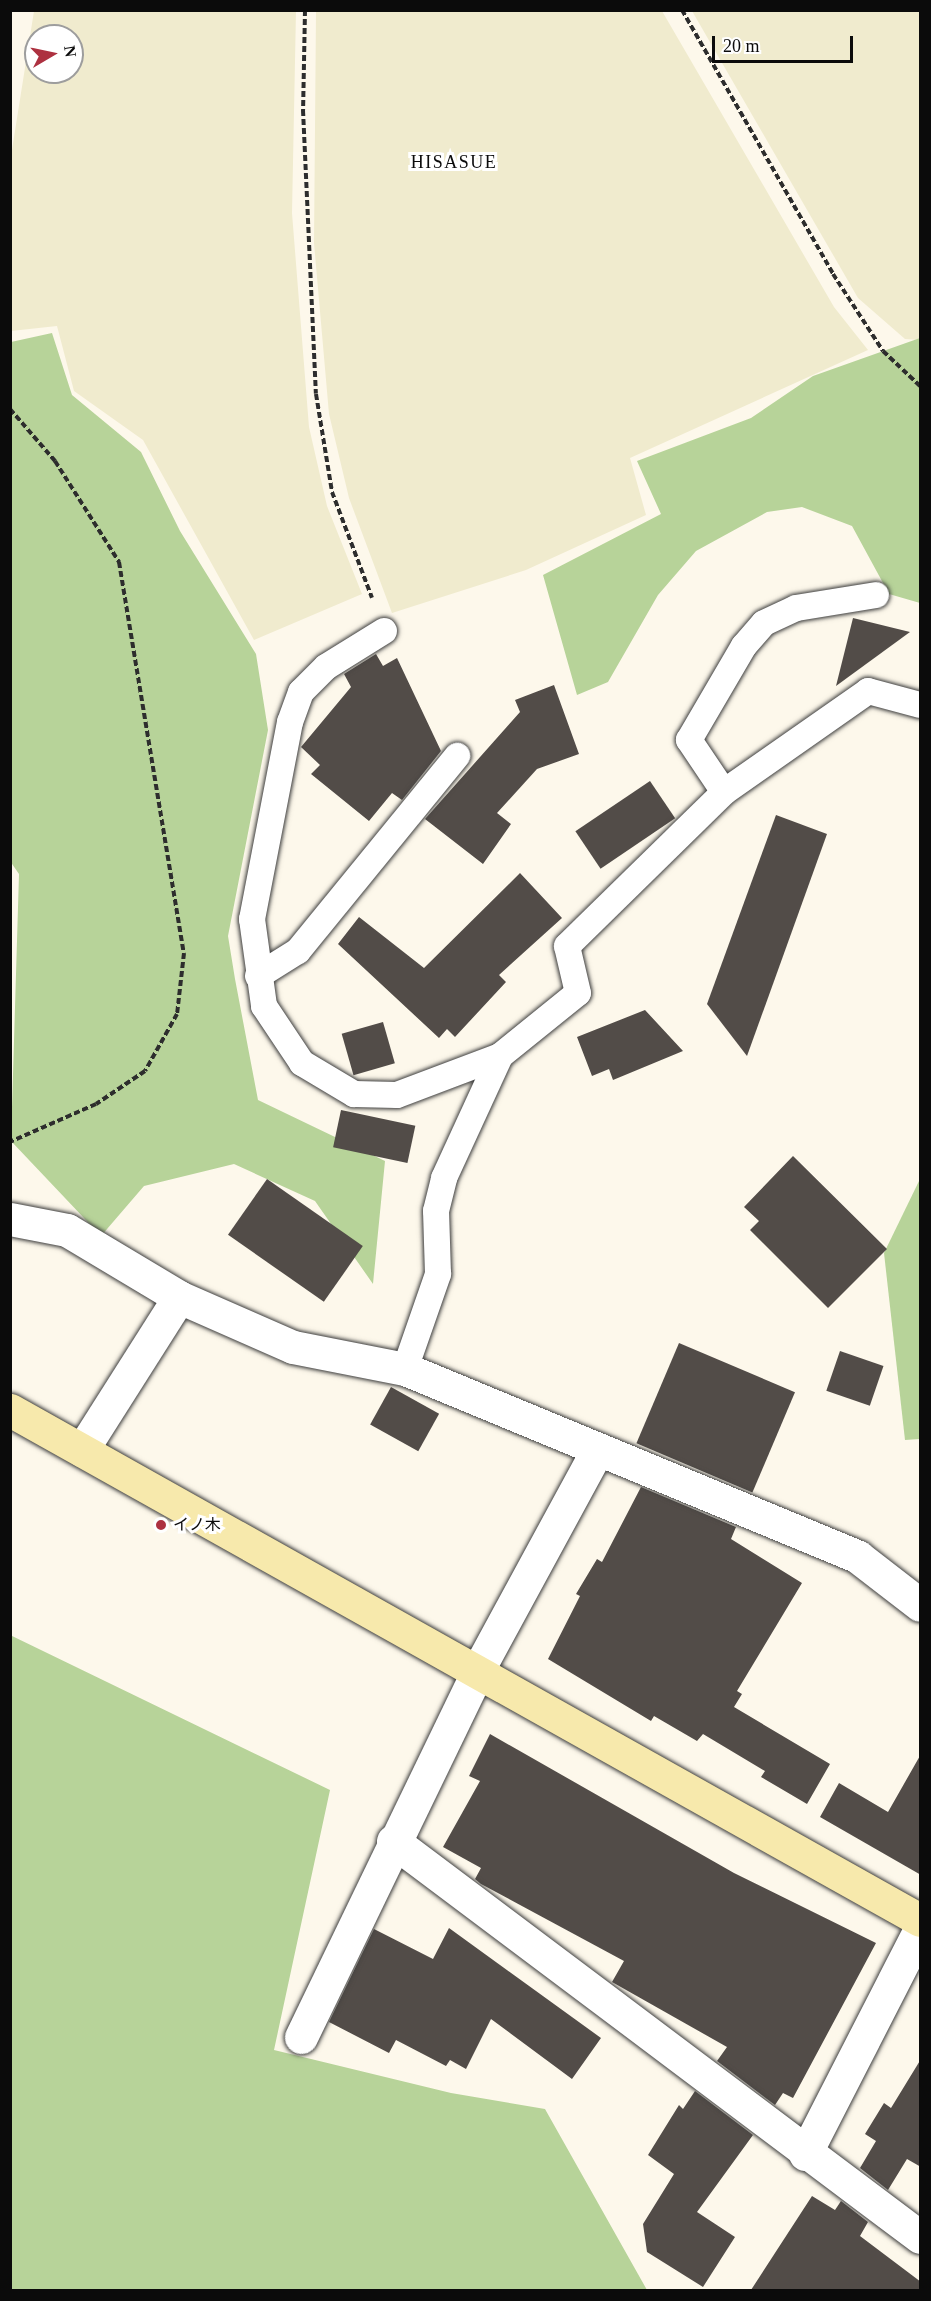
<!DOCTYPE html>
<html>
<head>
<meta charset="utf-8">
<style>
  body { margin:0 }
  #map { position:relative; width:931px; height:2301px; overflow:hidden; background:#fdf8eb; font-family:"Times New Roman","Noto Sans JP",serif }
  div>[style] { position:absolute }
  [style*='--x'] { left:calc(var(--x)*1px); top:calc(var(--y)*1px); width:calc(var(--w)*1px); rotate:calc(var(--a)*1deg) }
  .farmland>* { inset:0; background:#f0ebce }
  .forest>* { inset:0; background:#b7d399 }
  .building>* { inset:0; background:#524c48; transform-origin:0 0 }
  .path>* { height:4px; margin-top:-2px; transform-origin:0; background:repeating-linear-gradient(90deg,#2d2d2d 0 6px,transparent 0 9px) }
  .roads { filter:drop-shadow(0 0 2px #3e3e3e) drop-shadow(0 0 2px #3e3e3e) }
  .lane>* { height:26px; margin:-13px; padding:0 13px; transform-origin:13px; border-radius:13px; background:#fff }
  .street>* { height:33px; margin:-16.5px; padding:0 16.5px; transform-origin:16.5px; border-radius:16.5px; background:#fff }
  .secondary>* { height:33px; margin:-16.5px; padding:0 16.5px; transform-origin:16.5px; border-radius:16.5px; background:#f7e9ac }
  .dots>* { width:16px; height:16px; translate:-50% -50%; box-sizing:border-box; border:3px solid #fff; border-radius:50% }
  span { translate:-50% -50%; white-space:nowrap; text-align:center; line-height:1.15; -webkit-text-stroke:6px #fff; paint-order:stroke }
  .poi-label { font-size:16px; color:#0b0b0b }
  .left { translate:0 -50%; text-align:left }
  .neighbourhood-label { font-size:18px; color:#0b0b0b; letter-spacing:1.5px }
  .frame { position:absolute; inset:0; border:12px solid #0b0b0b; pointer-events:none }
  .north { position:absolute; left:24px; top:24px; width:60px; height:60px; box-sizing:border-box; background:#fff; border:2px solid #9d9d9d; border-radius:50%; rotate:81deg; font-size:16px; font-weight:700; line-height:24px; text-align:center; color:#0b0b0b }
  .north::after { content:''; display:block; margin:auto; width:21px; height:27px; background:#ad3140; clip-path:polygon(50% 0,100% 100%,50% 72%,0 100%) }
  .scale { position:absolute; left:712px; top:36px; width:141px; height:27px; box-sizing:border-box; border:3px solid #0b0b0b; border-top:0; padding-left:8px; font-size:18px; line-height:21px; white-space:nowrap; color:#0b0b0b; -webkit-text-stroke:4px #fff; paint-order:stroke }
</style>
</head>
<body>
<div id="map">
  <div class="farmland">
    <div style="clip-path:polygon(evenodd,34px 11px,296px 11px,292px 213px,309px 427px,327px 506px,362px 594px,254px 640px,143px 440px,74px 391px,57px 326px,11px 331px,11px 156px,34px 11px,36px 36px,72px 36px,72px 72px,36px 72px,36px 36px)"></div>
    <div style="clip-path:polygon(316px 11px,662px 11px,834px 307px,868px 350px,630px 458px,646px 515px,526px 570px,392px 613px,349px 498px,329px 414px,314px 243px)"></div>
    <div style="clip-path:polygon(692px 11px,920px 11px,920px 340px,905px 339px,858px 298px)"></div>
  </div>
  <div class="forest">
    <div style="clip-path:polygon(52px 333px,72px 395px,141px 452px,180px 531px,256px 654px,268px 730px,228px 936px,235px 979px,258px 1100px,385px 1161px,373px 1284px,315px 1201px,234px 1164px,144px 1186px,101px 1236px,11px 1141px,19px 874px,10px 861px,11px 342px)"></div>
    <div style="clip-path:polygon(920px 338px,920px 603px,889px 594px,852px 526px,802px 507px,767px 512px,696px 551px,658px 595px,608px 682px,577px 695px,543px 575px,661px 514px,637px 461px,751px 418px,813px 376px)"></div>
    <div style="clip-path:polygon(920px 1179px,920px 1439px,905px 1440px,884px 1253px)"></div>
    <div style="clip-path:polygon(10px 1635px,330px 1790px,274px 2050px,451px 2093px,545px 2109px,647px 2290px,11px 2290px)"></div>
  </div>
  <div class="building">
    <div style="clip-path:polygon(853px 618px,910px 632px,836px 686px)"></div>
    <div style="clip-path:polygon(376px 654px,383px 666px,397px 658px,441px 751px,402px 800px,392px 793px,369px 821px,311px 774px,320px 765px,301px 747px,351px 687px,344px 674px)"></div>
    <div style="clip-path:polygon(554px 685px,579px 754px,537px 769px,497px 813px,511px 824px,483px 864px,425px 819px,520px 712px,515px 700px)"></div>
    <div style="left:650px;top:781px;width:45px;height:90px;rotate:56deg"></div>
    <div style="clip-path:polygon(776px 815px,827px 834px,747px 1056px,707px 1004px)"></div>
    <div style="clip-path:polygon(520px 873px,562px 918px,499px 975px,506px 982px,455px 1037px,447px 1029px,439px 1038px,338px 944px,359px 917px,424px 968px)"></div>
    <div style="clip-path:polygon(645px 1010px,683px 1051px,613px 1080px,609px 1069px,592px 1076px,577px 1037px)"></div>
    <div style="left:383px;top:1022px;width:43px;height:43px;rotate:74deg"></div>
    <div style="left:341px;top:1110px;width:76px;height:38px;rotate:12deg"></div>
    <div style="clip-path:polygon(793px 1156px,887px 1249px,828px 1308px,750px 1230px,759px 1221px,744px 1207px)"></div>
    <div style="left:267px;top:1179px;width:117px;height:68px;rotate:35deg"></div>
    <div style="left:679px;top:1343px;width:126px;height:109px;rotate:23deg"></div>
    <div style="left:840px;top:1351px;width:46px;height:42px;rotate:19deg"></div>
    <div style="left:391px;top:1387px;width:55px;height:43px;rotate:29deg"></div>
    <div style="clip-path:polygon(641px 1487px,736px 1527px,731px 1539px,802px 1583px,737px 1691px,742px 1694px,734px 1707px,830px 1764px,807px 1804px,761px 1777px,765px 1771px,703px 1734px,697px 1741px,654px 1716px,651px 1721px,548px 1659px,580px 1596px,576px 1594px,597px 1559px,602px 1562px)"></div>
    <div style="clip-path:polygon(490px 1734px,734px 1873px,876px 1943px,793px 2098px,783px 2093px,775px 2105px,717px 2061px,727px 2047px,612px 1982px,624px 1961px,481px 1884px,475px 1879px,481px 1868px,443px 1847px,480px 1781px,469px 1776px)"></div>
    <div style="clip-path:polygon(921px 1754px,921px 1875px,820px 1817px,839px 1783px,888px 1812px)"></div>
    <div style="clip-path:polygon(449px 1928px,601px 2038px,572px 2079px,491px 2019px,466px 2069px,450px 2060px,446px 2066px,396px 2040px,389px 2053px,329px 2022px,374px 1929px,433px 1959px)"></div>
    <div style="clip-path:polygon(921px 2059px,921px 2167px,907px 2159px,888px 2190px,860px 2168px,876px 2141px,865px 2134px,884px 2103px,891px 2108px)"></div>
    <div style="clip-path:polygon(695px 2091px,753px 2135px,697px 2212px,735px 2237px,703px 2287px,647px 2252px,643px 2224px,674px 2174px,648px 2155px,679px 2105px,683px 2109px)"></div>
    <div style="clip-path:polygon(812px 2196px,835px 2210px,841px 2201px,868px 2222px,860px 2236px,921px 2282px,921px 2290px,751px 2290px)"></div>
  </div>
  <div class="path">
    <div style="--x:305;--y:10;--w:100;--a:91.1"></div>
    <div style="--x:303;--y:110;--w:284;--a:87.4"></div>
    <div style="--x:316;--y:394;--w:99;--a:80.7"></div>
    <div style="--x:332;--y:492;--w:113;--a:69.3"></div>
    <div style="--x:682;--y:10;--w:304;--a:60.2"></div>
    <div style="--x:833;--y:274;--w:92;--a:57"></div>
    <div style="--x:883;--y:351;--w:51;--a:43.4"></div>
    <div style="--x:10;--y:409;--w:69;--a:49.1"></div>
    <div style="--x:55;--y:461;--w:120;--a:57.6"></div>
    <div style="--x:119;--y:562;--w:396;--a:80.6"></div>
    <div style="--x:184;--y:953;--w:61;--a:96.5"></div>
    <div style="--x:177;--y:1014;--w:65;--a:119.3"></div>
    <div style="--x:145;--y:1071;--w:59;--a:146"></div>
    <div style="--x:96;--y:1104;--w:94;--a:156.2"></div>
  </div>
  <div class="roads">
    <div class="lane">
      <div style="--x:384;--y:631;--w:68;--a:148.2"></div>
      <div style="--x:326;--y:667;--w:35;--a:135"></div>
      <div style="--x:301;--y:692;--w:32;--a:110"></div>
      <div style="--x:290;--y:722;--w:201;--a:100.9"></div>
      <div style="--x:252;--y:919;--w:88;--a:82.1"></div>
      <div style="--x:264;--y:1006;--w:69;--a:56.3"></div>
      <div style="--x:302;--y:1063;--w:61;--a:30.8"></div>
      <div style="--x:354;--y:1094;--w:43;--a:1.3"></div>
      <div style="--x:397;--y:1095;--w:110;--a:-20.7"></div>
      <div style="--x:724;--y:792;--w:63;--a:-123.9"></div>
      <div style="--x:689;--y:740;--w:109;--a:-59.7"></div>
      <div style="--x:744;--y:646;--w:30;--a:-49"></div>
      <div style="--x:764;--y:623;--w:35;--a:-25"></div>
      <div style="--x:796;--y:608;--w:81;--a:-9.2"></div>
      <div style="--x:258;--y:976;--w:47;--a:-32"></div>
      <div style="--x:298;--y:951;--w:252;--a:-50.8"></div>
      <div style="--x:405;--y:1369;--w:101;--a:-70.8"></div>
      <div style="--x:438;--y:1274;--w:63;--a:-91.8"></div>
      <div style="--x:436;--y:1211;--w:34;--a:-76"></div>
      <div style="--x:444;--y:1178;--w:134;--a:-65.3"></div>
      <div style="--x:500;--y:1056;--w:100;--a:-38.9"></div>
      <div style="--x:578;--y:993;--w:48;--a:-103.2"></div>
      <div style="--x:567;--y:946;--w:220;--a:-44.4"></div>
      <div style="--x:724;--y:792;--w:176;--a:-35"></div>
      <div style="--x:868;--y:691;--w:54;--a:15.1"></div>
    </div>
    <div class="street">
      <div style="--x:10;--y:1219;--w:58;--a:10.9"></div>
      <div style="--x:67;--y:1230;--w:131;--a:30.9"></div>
      <div style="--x:179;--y:1297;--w:124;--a:23.7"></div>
      <div style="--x:293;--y:1347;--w:114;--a:11.1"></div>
      <div style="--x:405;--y:1369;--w:490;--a:22.5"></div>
      <div style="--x:858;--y:1557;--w:78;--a:37.7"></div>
      <div style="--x:82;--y:1450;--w:181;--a:-57.6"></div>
      <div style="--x:393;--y:1841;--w:659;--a:36.92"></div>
      <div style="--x:301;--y:2037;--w:410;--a:-64.2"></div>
      <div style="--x:479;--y:1668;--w:249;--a:-61.5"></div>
      <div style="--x:805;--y:2154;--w:253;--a:-62.9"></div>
    </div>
    <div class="secondary">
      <div style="--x:10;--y:1410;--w:1043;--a:29.27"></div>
    </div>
  </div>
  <div class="dots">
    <div style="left:161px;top:1525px;background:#ad3140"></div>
  </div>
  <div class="poi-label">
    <span class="left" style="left:173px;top:1525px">イノ木</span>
  </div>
  <div class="neighbourhood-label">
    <span style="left:454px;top:162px">HISASUE</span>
  </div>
  <div class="frame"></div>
  <div class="north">N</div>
  <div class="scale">20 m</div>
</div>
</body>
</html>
